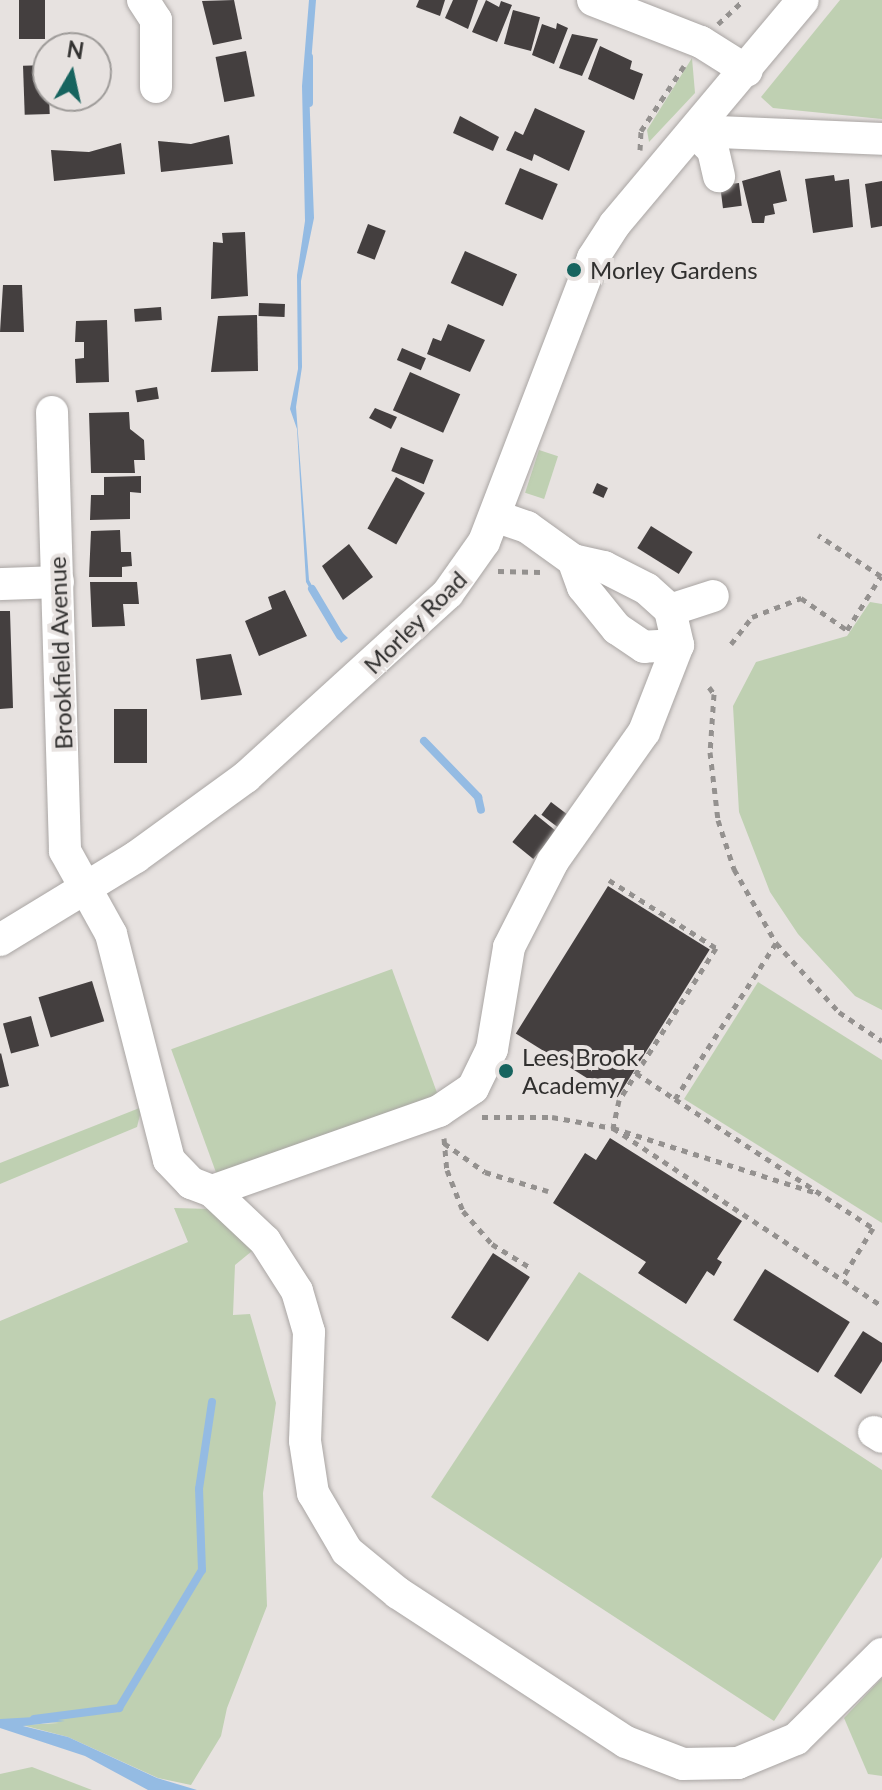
<!DOCTYPE html>
<html>
<head>
<meta charset="utf-8">
<style>
  body { margin:0 }
  #map { position:relative; width:882px; height:1790px; overflow:hidden; background:#e7e2e0; font-family:Lato,sans-serif }
  div>[style] { position:absolute }
  [style*='--x'] { left:calc(var(--x)*1px); top:calc(var(--y)*1px); width:calc(var(--w)*1px); rotate:calc(var(--a)*1deg) }
  .green>* { inset:0; background:#bfd0b2; transform-origin:0 0 }
  .water>* { inset:0; background:#94bbe3 }
  .stream>* { height:8px; margin:-4px; padding:0 4px; transform-origin:4px; border-radius:4px; background:#94bbe3 }
  .building>* { inset:0; background:#443f3f; transform-origin:0 0 }
  .path>* { height:5px; margin-top:-2.5px; transform-origin:0; background:repeating-linear-gradient(90deg,#94918f 0 6px,transparent 0 12px) }
  .roads { filter:drop-shadow(0 0 2px #a9a5a3) drop-shadow(0 0 2px #a9a5a3) }
  .minor>* { height:32px; margin:-16px; padding:0 16px; transform-origin:16px; border-radius:16px; background:#fff }
  .dots>* { width:22px; height:22px; translate:-50% -50%; box-sizing:border-box; border:4px solid #e7e2e0; border-radius:50% }
  span { translate:-50% -50%; white-space:nowrap; text-align:center; line-height:1.15; -webkit-text-stroke:8px #e7e2e0; paint-order:stroke }
  .poi-label { font-size:24px; color:#31302f }
  .left { translate:0 -50%; text-align:left }
  .street-label { font-size:24px; color:#31302f }
  .north { position:absolute; left:32px; top:32px; width:80px; height:80px; box-sizing:border-box; background:#e7e2e0; border:2px solid #9e9b99; border-radius:50%; rotate:9deg; font-size:22px; font-weight:700; line-height:32px; text-align:center; color:#31302f }
  .north::after { content:''; display:block; margin:auto; width:28px; height:36px; background:#17645f; clip-path:polygon(50% 0,100% 100%,50% 72%,0 100%) }
</style>
</head>
<body>
<div id="map">
  <div class="green">
    <div style="clip-path:polygon(840px 0,882px 0,882px 119px,773px 108px,761px 97px)"></div>
    <div style="clip-path:polygon(692px 58px,695px 93px,649px 142px,647px 130px)"></div>
    <div style="left:539px;top:450px;width:20px;height:45px;rotate:18deg"></div>
    <div style="clip-path:polygon(870px 602px,882px 604px,882px 1010px,855px 996px,798px 934px,770px 892px,739px 812px,733px 706px,756px 662px,847px 636px)"></div>
    <div style="left:392px;top:969px;width:137px;height:235px;rotate:70deg"></div>
    <div style="clip-path:polygon(758px 982px,882px 1060px,882px 1223px,684px 1099px)"></div>
    <div style="clip-path:polygon(142px 1107px,137px 1127px,0 1184px,0 1163px)"></div>
    <div style="clip-path:polygon(174px 1208px,211px 1209px,257px 1247px,235px 1265px,233px 1315px,250px 1314px,276px 1403px,263px 1493px,267px 1606px,227px 1708px,221px 1736px,191px 1785px,158px 1778px,68px 1737px,22px 1725px,59px 1723px,0 1719px,0 1321px,188px 1242px)"></div>
    <div style="clip-path:polygon(579px 1272px,882px 1470px,882px 1557px,774px 1721px,431px 1497px)"></div>
    <div style="clip-path:polygon(882px 1678px,882px 1776px,868px 1774px,844px 1718px)"></div>
    <div style="clip-path:polygon(32px 1767px,92px 1790px,0 1790px,0 1774px)"></div>
  </div>
  <div class="water">
    <div style="clip-path:polygon(309px 0,316px 0,309px 89px,314px 218px,301px 281px,302px 367px,296px 407px,309px 580px,331px 622px,348px 638px,341px 643px,306px 582px,297px 429px,290px 409px,298px 369px,297px 275px,305px 221px,302px 86px)"></div>
    <div style="clip-path:polygon(35px 1717px,65px 1721px,23px 1726px,68px 1737px,157px 1778px,197px 1790px,148px 1790px,85px 1756px,0 1728px,0 1719px)"></div>
  </div>
  <div class="stream">
    <div style="--x:309;--y:103;--w:46;--a:-90"></div>
    <div style="--x:312;--y:589;--w:55;--a:59.2"></div>
    <div style="--x:424;--y:741;--w:78;--a:46"></div>
    <div style="--x:478;--y:797;--w:13;--a:77"></div>
    <div style="--x:34;--y:1719;--w:86;--a:-7.4"></div>
    <div style="--x:119;--y:1708;--w:161;--a:-59"></div>
    <div style="--x:202;--y:1570;--w:81;--a:-92.1"></div>
    <div style="--x:199;--y:1489;--w:88;--a:-81.5"></div>
  </div>
  <div class="building">
    <div style="left:19px;top:0;width:26px;height:39px"></div>
    <div style="clip-path:polygon(234px 0,242px 39px,213px 45px,202px 1px)"></div>
    <div style="clip-path:polygon(419px 0,445px 0,440px 16px,416px 7px)"></div>
    <div style="clip-path:polygon(453px 0,478px 0,468px 29px,445px 18px)"></div>
    <div style="clip-path:polygon(486px 0,499px 7px,501px 1px,512px 5px,497px 42px,472px 32px)"></div>
    <div style="left:513px;top:10px;width:28px;height:35px;rotate:15deg"></div>
    <div style="clip-path:polygon(557px 23px,568px 28px,554px 64px,532px 55px,542px 24px,556px 29px)"></div>
    <div style="clip-path:polygon(572px 34px,598px 39px,582px 76px,559px 68px)"></div>
    <div style="clip-path:polygon(600px 46px,632px 61px,630px 69px,643px 74px,634px 100px,588px 79px)"></div>
    <div style="left:246px;top:51px;width:46px;height:31px;rotate:79deg"></div>
    <div style="left:48px;top:65px;width:49px;height:25px;rotate:88deg"></div>
    <div style="clip-path:polygon(535px 108px,585px 131px,569px 171px,534px 154px,532px 161px,506px 150px,515px 131px,523px 135px)"></div>
    <div style="clip-path:polygon(460px 116px,499px 137px,493px 151px,453px 133px)"></div>
    <div style="clip-path:polygon(229px 135px,233px 164px,161px 172px,158px 141px,191px 144px)"></div>
    <div style="clip-path:polygon(121px 143px,125px 174px,54px 181px,51px 150px,89px 152px)"></div>
    <div style="left:520px;top:168px;width:41px;height:39px;rotate:23deg"></div>
    <div style="clip-path:polygon(780px 170px,787px 201px,773px 204px,775px 214px,765px 216px,764px 223px,752px 223px,742px 181px)"></div>
    <div style="clip-path:polygon(834px 175px,835px 181px,849px 179px,853px 227px,813px 233px,805px 179px)"></div>
    <div style="clip-path:polygon(882px 181px,882px 226px,871px 228px,865px 184px)"></div>
    <div style="left:739px;top:183px;width:23px;height:19px;rotate:83deg"></div>
    <div style="left:368px;top:224px;width:19px;height:31px;rotate:21deg"></div>
    <div style="clip-path:polygon(245px 232px,248px 296px,211px 299px,213px 242px,223px 243px,222px 233px)"></div>
    <div style="left:465px;top:251px;width:57px;height:35px;rotate:24deg"></div>
    <div style="clip-path:polygon(3px 285px,22px 285px,24px 332px,0 332px)"></div>
    <div style="left:259px;top:303px;width:26px;height:13px;rotate:2deg"></div>
    <div style="left:161px;top:307px;width:13px;height:27px;rotate:86deg"></div>
    <div style="clip-path:polygon(257px 315px,258px 371px,211px 372px,218px 316px)"></div>
    <div style="clip-path:polygon(107px 320px,109px 382px,76px 383px,75px 359px,84px 358px,84px 342px,75px 342px,76px 321px)"></div>
    <div style="clip-path:polygon(448px 324px,485px 340px,470px 372px,427px 354px,433px 338px,441px 341px)"></div>
    <div style="left:402px;top:348px;width:26px;height:13px;rotate:23deg"></div>
    <div style="left:410px;top:372px;width:55px;height:42px;rotate:24deg"></div>
    <div style="left:157px;top:387px;width:12px;height:22px;rotate:81deg"></div>
    <div style="clip-path:polygon(375px 408px,397px 417px,391px 429px,369px 418px)"></div>
    <div style="clip-path:polygon(129px 412px,130px 429px,144px 440px,145px 460px,134px 460px,135px 473px,91px 473px,89px 413px)"></div>
    <div style="left:401px;top:447px;width:35px;height:26px;rotate:22deg"></div>
    <div style="clip-path:polygon(141px 476px,141px 493px,130px 492px,130px 519px,90px 520px,91px 495px,104px 495px,104px 477px)"></div>
    <div style="left:396px;top:477px;width:33px;height:59px;rotate:29deg"></div>
    <div style="left:597px;top:483px;width:12px;height:11px;rotate:24deg"></div>
    <div style="left:651px;top:526px;width:49px;height:26px;rotate:32deg"></div>
    <div style="clip-path:polygon(120px 530px,121px 552px,131px 552px,132px 566px,122px 567px,122px 577px,89px 577px,91px 531px)"></div>
    <div style="clip-path:polygon(349px 544px,373px 577px,343px 600px,322px 566px)"></div>
    <div style="clip-path:polygon(90px 582px,137px 582px,139px 604px,123px 604px,125px 626px,92px 627px)"></div>
    <div style="clip-path:polygon(285px 590px,307px 636px,259px 656px,245px 621px,272px 609px,268px 597px)"></div>
    <div style="clip-path:polygon(0 611px,10px 611px,13px 708px,0 709px)"></div>
    <div style="clip-path:polygon(231px 654px,242px 695px,201px 700px,196px 659px)"></div>
    <div style="left:114px;top:709px;width:33px;height:54px"></div>
    <div style="left:551px;top:802px;width:21px;height:16px;rotate:37deg"></div>
    <div style="left:535px;top:814px;width:27px;height:36px;rotate:39deg"></div>
    <div style="left:608px;top:886px;width:120px;height:174px;rotate:32deg"></div>
    <div style="left:92px;top:981px;width:42px;height:56px;rotate:73deg"></div>
    <div style="left:31px;top:1016px;width:31px;height:29px;rotate:75deg"></div>
    <div style="clip-path:polygon(1px 1053px,9px 1086px,0 1088px,0 1054px)"></div>
    <div style="clip-path:polygon(610px 1138px,742px 1221px,717px 1259px,722px 1262px,714px 1276px,707px 1271px,686px 1304px,638px 1273px,646px 1262px,553px 1203px,585px 1153px,596px 1160px)"></div>
    <div style="left:493px;top:1253px;width:44px;height:77px;rotate:33deg"></div>
    <div style="left:765px;top:1269px;width:100px;height:60px;rotate:32deg"></div>
    <div style="clip-path:polygon(863px 1331px,882px 1343px,882px 1361px,861px 1394px,834px 1376px)"></div>
  </div>
  <div class="path">
    <div style="--x:718;--y:24;--w:35;--a:-43"></div>
    <div style="--x:640;--y:150;--w:19;--a:-87"></div>
    <div style="--x:641;--y:131;--w:78;--a:-56.5"></div>
    <div style="--x:498;--y:571;--w:43;--a:1.3"></div>
    <div style="--x:731;--y:644;--w:34;--a:-52"></div>
    <div style="--x:752;--y:617;--w:53;--a:-21.2"></div>
    <div style="--x:801;--y:598;--w:56;--a:34.8"></div>
    <div style="--x:847;--y:630;--w:64;--a:-57.8"></div>
    <div style="--x:881;--y:576;--w:75;--a:-146.9"></div>
    <div style="--x:709;--y:687;--w:9;--a:54"></div>
    <div style="--x:714;--y:694;--w:58;--a:93.9"></div>
    <div style="--x:710;--y:752;--w:68;--a:83.3"></div>
    <div style="--x:718;--y:820;--w:52;--a:71.9"></div>
    <div style="--x:734;--y:869;--w:85;--a:60.4"></div>
    <div style="--x:776;--y:943;--w:93;--a:47.6"></div>
    <div style="--x:839;--y:1012;--w:52;--a:34"></div>
    <div style="--x:609;--y:880;--w:127;--a:32.4"></div>
    <div style="--x:716;--y:948;--w:180;--a:122.5"></div>
    <div style="--x:619;--y:1100;--w:29;--a:102"></div>
    <div style="--x:613;--y:1128;--w:217;--a:17.7"></div>
    <div style="--x:776;--y:943;--w:186;--a:122.9"></div>
    <div style="--x:675;--y:1099;--w:236;--a:33.1"></div>
    <div style="--x:873;--y:1228;--w:57;--a:121.5"></div>
    <div style="--x:636;--y:1073;--w:47;--a:33.7"></div>
    <div style="--x:482;--y:1117;--w:70;--a:0"></div>
    <div style="--x:552;--y:1117;--w:62;--a:10.2"></div>
    <div style="--x:613;--y:1128;--w:323;--a:33.5"></div>
    <div style="--x:444;--y:1138;--w:32;--a:85"></div>
    <div style="--x:447;--y:1170;--w:44;--a:68.7"></div>
    <div style="--x:463;--y:1211;--w:44;--a:48.7"></div>
    <div style="--x:492;--y:1244;--w:46;--a:31.6"></div>
    <div style="--x:444;--y:1143;--w:50;--a:35.3"></div>
    <div style="--x:485;--y:1172;--w:66;--a:16.8"></div>
  </div>
  <div class="roads">
    <div class="minor">
      <div style="--x:143;--y:0;--w:24;--a:57"></div>
      <div style="--x:156;--y:20;--w:67;--a:90"></div>
      <div style="--x:593;--y:0;--w:116;--a:21.3"></div>
      <div style="--x:701;--y:42;--w:54;--a:32.2"></div>
      <div style="--x:694;--y:131;--w:188;--a:2.4"></div>
      <div style="--x:694;--y:131;--w:27;--a:45"></div>
      <div style="--x:713;--y:150;--w:27;--a:77"></div>
      <div style="--x:52;--y:412;--w:439;--a:88.3"></div>
      <div style="--x:65;--y:851;--w:95;--a:61"></div>
      <div style="--x:111;--y:934;--w:233;--a:75.6"></div>
      <div style="--x:169;--y:1160;--w:32;--a:46"></div>
      <div style="--x:191;--y:1183;--w:22;--a:21"></div>
      <div style="--x:212;--y:1191;--w:241;--a:-19.4"></div>
      <div style="--x:439;--y:1111;--w:41;--a:-34.1"></div>
      <div style="--x:473;--y:1088;--w:43;--a:-64"></div>
      <div style="--x:492;--y:1049;--w:103;--a:-80.5"></div>
      <div style="--x:509;--y:947;--w:97;--a:-62.9"></div>
      <div style="--x:553;--y:861;--w:158;--a:-54.8"></div>
      <div style="--x:644;--y:732;--w:93;--a:-68.7"></div>
      <div style="--x:495;--y:516;--w:34;--a:19"></div>
      <div style="--x:527;--y:527;--w:57;--a:35.7"></div>
      <div style="--x:573;--y:560;--w:32;--a:13"></div>
      <div style="--x:604;--y:567;--w:48;--a:27.1"></div>
      <div style="--x:647;--y:589;--w:31;--a:42"></div>
      <div style="--x:670;--y:610;--w:36;--a:77"></div>
      <div style="--x:678;--y:645;--w:34;--a:177"></div>
      <div style="--x:644;--y:647;--w:32;--a:-146"></div>
      <div style="--x:617;--y:629;--w:54;--a:-129"></div>
      <div style="--x:583;--y:587;--w:29;--a:-110"></div>
      <div style="--x:0;--y:584;--w:58;--a:-2"></div>
      <div style="--x:670;--y:610;--w:45;--a:-18"></div>
      <div style="--x:0;--y:940;--w:159;--a:-31.4"></div>
      <div style="--x:136;--y:857;--w:136;--a:-36"></div>
      <div style="--x:246;--y:777;--w:273;--a:-42.3"></div>
      <div style="--x:448;--y:593;--w:62;--a:-54.8"></div>
      <div style="--x:484;--y:542;--w:304;--a:-69"></div>
      <div style="--x:593;--y:258;--w:40;--a:-57.1"></div>
      <div style="--x:615;--y:224;--w:292;--a:-50"></div>
      <div style="--x:212;--y:1191;--w:73;--a:43.3"></div>
      <div style="--x:265;--y:1241;--w:59;--a:57.4"></div>
      <div style="--x:297;--y:1291;--w:43;--a:73.7"></div>
      <div style="--x:309;--y:1332;--w:109;--a:92.1"></div>
      <div style="--x:305;--y:1441;--w:53;--a:81.3"></div>
      <div style="--x:313;--y:1493;--w:67;--a:59.6"></div>
      <div style="--x:347;--y:1551;--w:66;--a:39.5"></div>
      <div style="--x:398;--y:1593;--w:272;--a:33.2"></div>
      <div style="--x:626;--y:1742;--w:61;--a:21.1"></div>
      <div style="--x:683;--y:1764;--w:55;--a:-1"></div>
      <div style="--x:738;--y:1763;--w:63;--a:-22.5"></div>
      <div style="--x:796;--y:1739;--w:121;--a:-44.7"></div>
      <div style="--x:874;--y:1432;--w:9;--a:32"></div>
    </div>
  </div>
  <div class="dots">
    <div style="left:574px;top:270px;background:#17645f"></div>
    <div style="left:506px;top:1071px;background:#17645f"></div>
  </div>
  <div class="poi-label">
    <span class="left" style="left:590px;top:270px">Morley Gardens</span>
    <span class="left" style="left:522px;top:1071px">Lees Brook<br>Academy</span>
  </div>
  <div class="street-label">
    <span style="left:415px;top:622px;rotate:-45deg">Morley Road</span>
    <span style="left:60px;top:653px;rotate:-92deg">Brookfield Avenue</span>
  </div>
  <div class="north">N</div>
</div>
</body>
</html>
